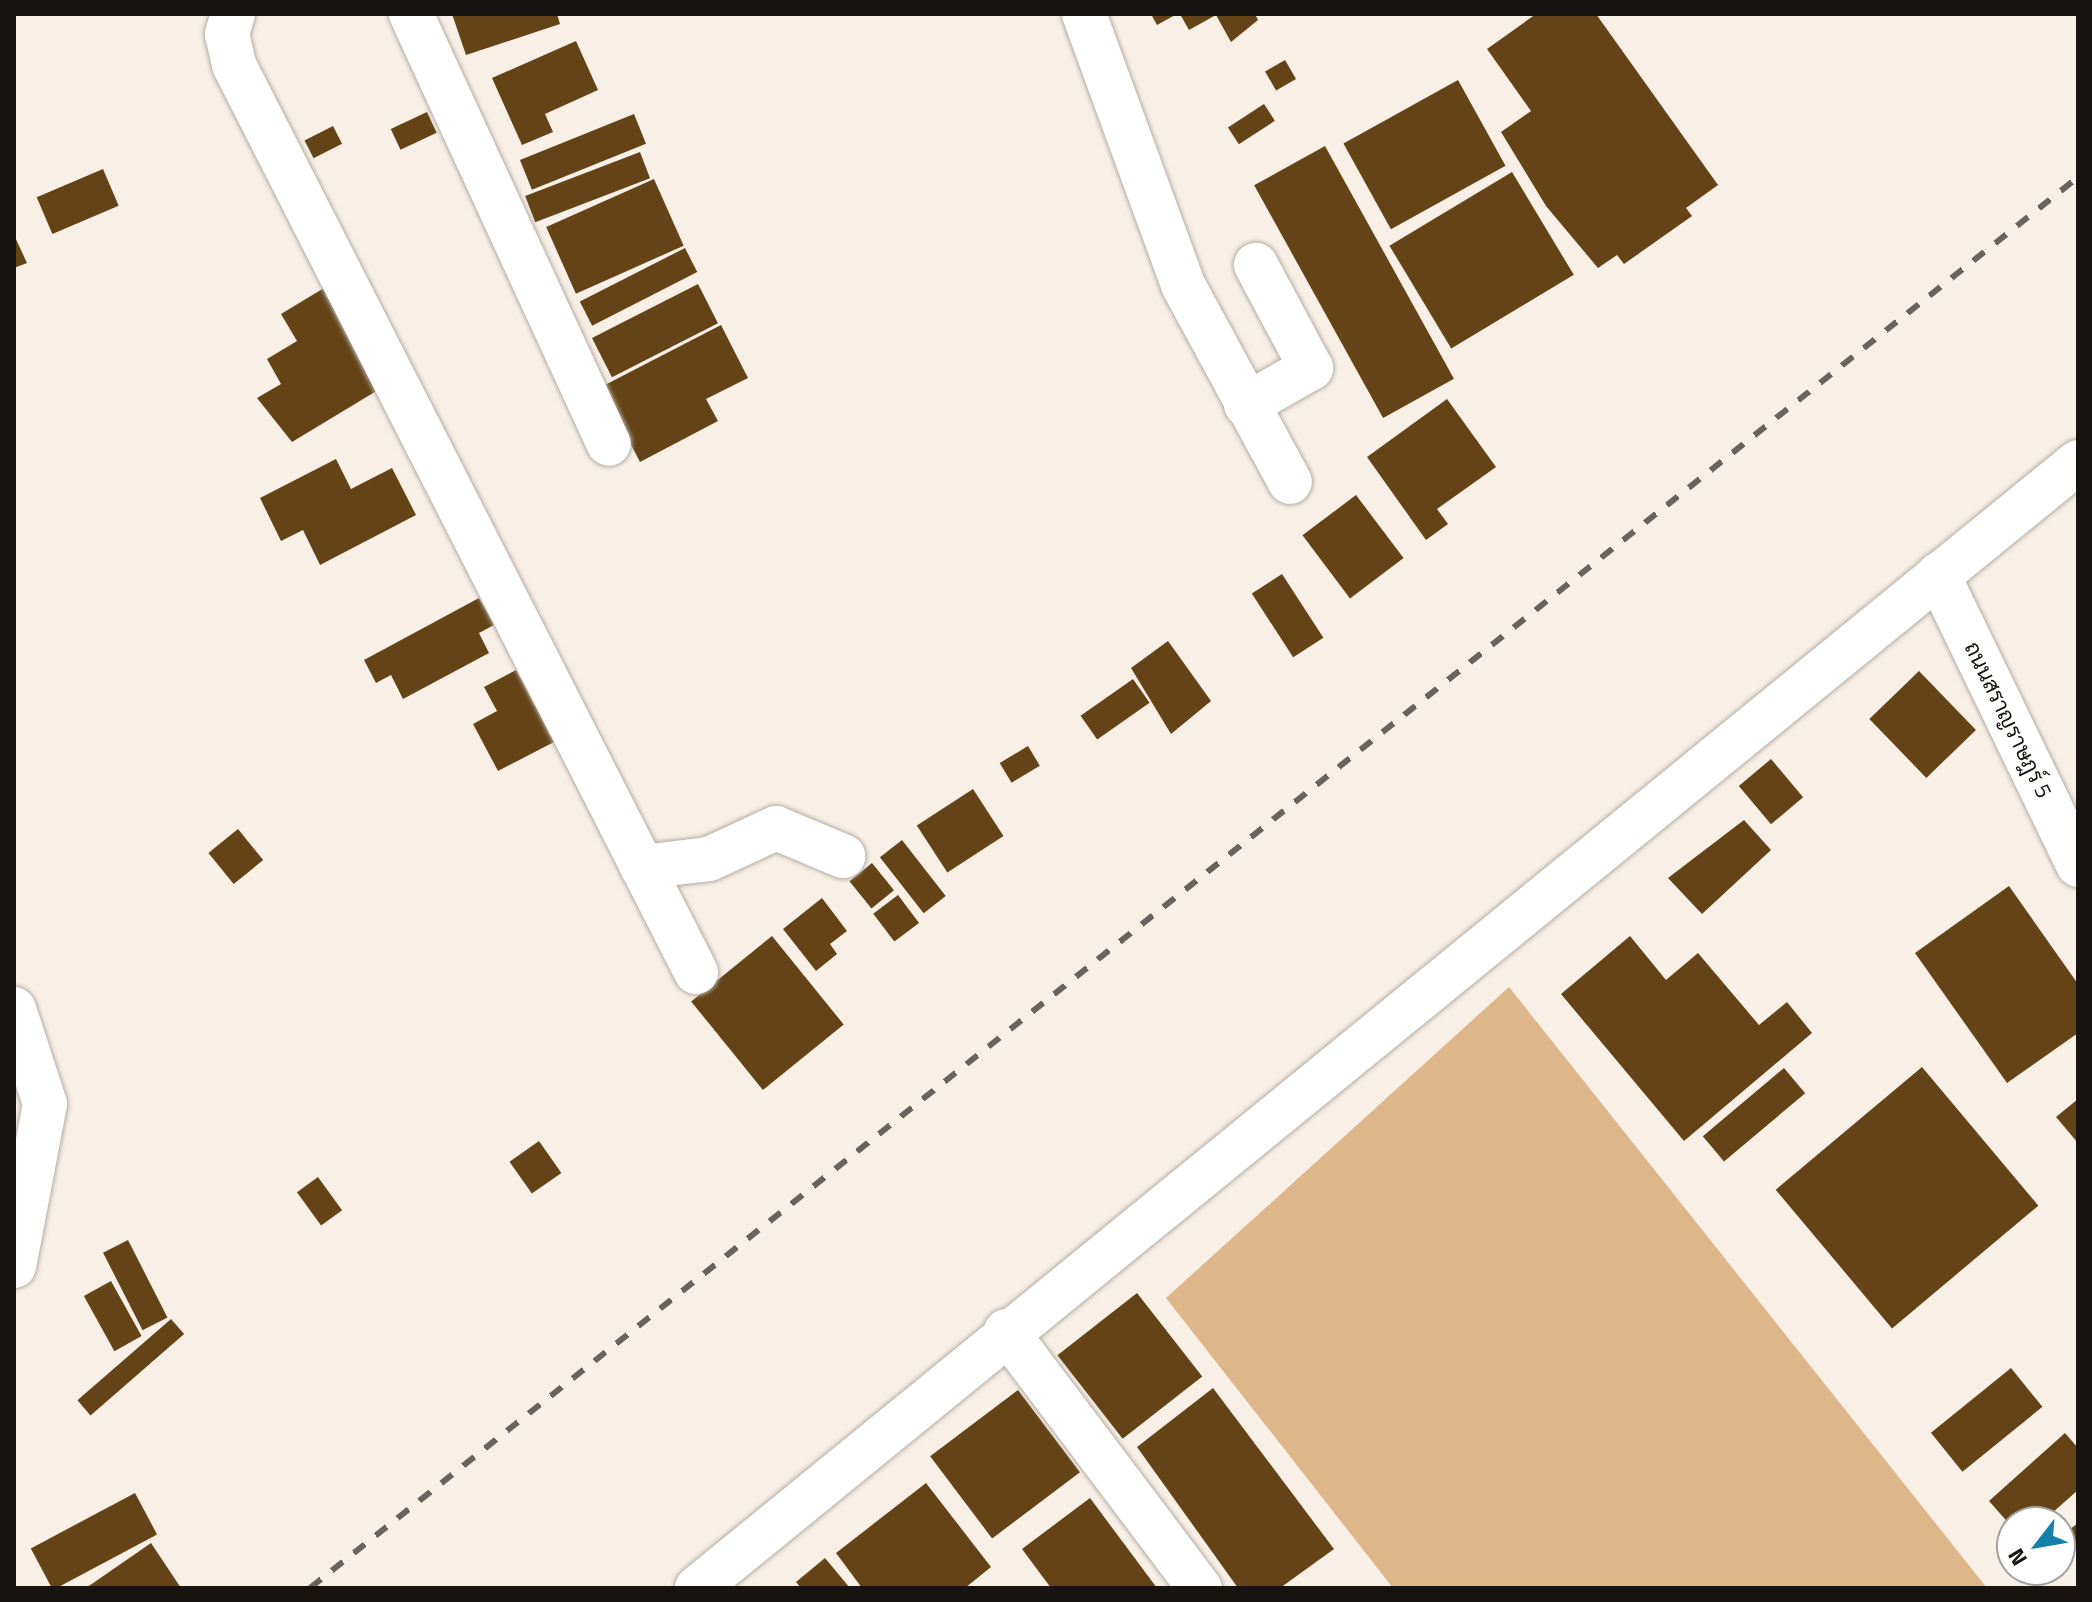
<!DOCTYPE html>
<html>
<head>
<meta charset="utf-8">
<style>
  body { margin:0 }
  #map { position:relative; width:2092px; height:1602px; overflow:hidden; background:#f8f0e7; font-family:"Titillium Web",Sarabun,sans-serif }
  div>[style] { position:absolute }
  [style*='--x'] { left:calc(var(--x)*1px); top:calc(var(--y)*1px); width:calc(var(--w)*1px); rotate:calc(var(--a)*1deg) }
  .forest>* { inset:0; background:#ddb68a }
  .building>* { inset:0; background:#644317; transform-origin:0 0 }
  .roads { filter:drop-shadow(0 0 2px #b5ada4) drop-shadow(0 0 2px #b5ada4) }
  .minor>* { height:44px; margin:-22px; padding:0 22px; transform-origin:22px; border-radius:22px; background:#fff }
  .rail>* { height:6px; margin-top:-3px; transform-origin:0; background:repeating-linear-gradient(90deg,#68635e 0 14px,transparent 0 28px) }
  span { translate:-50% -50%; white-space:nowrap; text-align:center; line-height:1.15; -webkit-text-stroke:8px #fff; paint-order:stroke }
  .street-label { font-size:22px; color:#161310 }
  .frame { position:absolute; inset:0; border:16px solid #161310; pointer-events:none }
  .north { position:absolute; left:1996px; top:1506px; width:80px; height:80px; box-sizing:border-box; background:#fff; border:2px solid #a2a19f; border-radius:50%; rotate:239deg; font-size:22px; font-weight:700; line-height:32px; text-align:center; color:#161310 }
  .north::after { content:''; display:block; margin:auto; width:28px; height:36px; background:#1580a9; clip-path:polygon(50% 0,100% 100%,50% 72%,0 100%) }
</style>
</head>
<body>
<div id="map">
  <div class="forest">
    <div style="clip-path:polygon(1509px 987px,1987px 1588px,1393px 1588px,1166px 1298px)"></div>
  </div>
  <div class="building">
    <div style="clip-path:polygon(452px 14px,557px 14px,560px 24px,466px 55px)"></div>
    <div style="clip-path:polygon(1151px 14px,1177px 14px,1157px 25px)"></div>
    <div style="clip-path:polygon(1180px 14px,1255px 14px,1258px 20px,1231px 42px,1216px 15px,1189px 30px)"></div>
    <div style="clip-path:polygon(1536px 14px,1596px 14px,1718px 185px,1686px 208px,1692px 216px,1624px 264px,1617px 255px,1598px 268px,1546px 206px,1501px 132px,1531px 111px,1487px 49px)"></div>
    <div style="clip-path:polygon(576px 41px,598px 90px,545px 114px,553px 132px,522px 145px,492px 78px)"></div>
    <div style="left:1285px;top:60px;width:22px;height:23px;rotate:60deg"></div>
    <div style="left:1458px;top:80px;width:98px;height:131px;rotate:61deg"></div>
    <div style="left:1264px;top:104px;width:20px;height:43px;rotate:57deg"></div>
    <div style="left:427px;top:112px;width:23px;height:40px;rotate:65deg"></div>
    <div style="left:634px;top:114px;width:32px;height:123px;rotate:68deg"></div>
    <div style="left:333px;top:126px;width:20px;height:32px;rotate:63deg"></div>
    <div style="left:1325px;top:146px;width:266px;height:81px;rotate:61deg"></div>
    <div style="left:640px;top:152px;width:28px;height:123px;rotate:69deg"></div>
    <div style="left:103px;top:169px;width:40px;height:72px;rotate:67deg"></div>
    <div style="left:1512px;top:172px;width:120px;height:143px;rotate:59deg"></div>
    <div style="left:654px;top:179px;width:73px;height:118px;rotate:66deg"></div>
    <div style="clip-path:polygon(14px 235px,27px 263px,14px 268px)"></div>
    <div style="left:685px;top:248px;width:27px;height:118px;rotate:63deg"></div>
    <div style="left:698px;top:284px;width:44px;height:119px;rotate:63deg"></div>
    <div style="clip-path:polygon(324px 288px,383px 387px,292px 442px,257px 398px,281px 384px,267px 359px,297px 341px,281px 314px)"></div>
    <div style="clip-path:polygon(721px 325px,748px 378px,706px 399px,718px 421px,640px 462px,601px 387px)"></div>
    <div style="clip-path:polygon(1447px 399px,1496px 467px,1437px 509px,1448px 524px,1426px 540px,1367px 457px)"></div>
    <div style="clip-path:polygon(336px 459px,351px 489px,392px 468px,416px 515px,320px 565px,303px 530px,281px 541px,260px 498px)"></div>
    <div style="left:1356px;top:495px;width:79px;height:67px;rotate:53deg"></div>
    <div style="left:1282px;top:574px;width:76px;height:36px;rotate:57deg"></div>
    <div style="clip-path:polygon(479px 598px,494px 625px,479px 633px,489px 653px,403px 699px,391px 675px,376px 683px,364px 660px)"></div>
    <div style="clip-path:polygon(1168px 641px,1211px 701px,1171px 734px,1131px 668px)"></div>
    <div style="clip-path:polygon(516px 670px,554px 742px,498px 771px,473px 724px,497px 711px,484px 687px)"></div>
    <div style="left:1919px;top:671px;width:82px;height:69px;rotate:46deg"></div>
    <div style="left:1133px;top:679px;width:29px;height:64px;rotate:55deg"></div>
    <div style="left:1028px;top:746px;width:23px;height:33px;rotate:59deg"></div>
    <div style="left:1771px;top:759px;width:50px;height:42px;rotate:50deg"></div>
    <div style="left:973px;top:789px;width:56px;height:67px;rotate:57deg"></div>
    <div style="clip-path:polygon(1744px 820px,1771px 850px,1702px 914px,1668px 878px)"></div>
    <div style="left:238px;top:829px;width:40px;height:38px;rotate:51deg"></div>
    <div style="left:902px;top:840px;width:71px;height:28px;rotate:52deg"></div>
    <div style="left:872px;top:863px;width:35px;height:29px;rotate:51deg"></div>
    <div style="clip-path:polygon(2009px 886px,2078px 984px,2078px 1033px,2007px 1083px,1915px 953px)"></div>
    <div style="left:898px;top:895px;width:35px;height:31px;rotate:53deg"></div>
    <div style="clip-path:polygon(822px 898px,847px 931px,830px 944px,837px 954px,816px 971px,783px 929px)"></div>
    <div style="left:772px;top:936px;width:114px;height:104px;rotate:51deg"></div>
    <div style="clip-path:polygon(1630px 936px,1666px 980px,1698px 953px,1759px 1025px,1787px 1002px,1812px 1033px,1684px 1141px,1561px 994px)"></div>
    <div style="left:1922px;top:1067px;width:181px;height:191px;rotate:50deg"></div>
    <div style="left:1784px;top:1068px;width:33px;height:106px;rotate:50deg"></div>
    <div style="clip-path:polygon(2078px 1099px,2078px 1143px,2056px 1117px)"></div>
    <div style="left:539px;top:1141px;width:39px;height:36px;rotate:55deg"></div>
    <div style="left:318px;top:1177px;width:41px;height:26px;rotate:54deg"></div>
    <div style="left:128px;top:1240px;width:87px;height:28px;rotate:63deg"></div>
    <div style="left:111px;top:1281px;width:63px;height:31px;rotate:61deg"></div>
    <div style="left:1137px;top:1293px;width:106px;height:101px;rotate:52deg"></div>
    <div style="left:171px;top:1319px;width:20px;height:124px;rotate:49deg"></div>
    <div style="left:2011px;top:1368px;width:50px;height:103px;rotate:51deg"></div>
    <div style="clip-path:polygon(1213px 1388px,1334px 1549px,1280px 1588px,1238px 1588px,1137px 1447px)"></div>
    <div style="left:1018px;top:1390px;width:103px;height:110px;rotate:53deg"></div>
    <div style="clip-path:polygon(2065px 1433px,2078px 1448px,2078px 1490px,2042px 1522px,2012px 1527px,1989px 1501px)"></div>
    <div style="clip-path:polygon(926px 1483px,991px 1567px,965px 1588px,862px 1588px,836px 1553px)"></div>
    <div style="left:135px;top:1493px;width:47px;height:118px;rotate:62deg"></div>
    <div style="clip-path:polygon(1090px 1498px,1157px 1588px,1051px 1588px,1022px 1549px)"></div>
    <div style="clip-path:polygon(2078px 1523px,2078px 1549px,2065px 1533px)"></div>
    <div style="clip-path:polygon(151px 1543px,181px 1588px,86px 1588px)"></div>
    <div style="clip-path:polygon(825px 1558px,850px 1588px,801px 1588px,796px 1582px)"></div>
  </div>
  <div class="roads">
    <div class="minor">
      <div style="--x:233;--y:14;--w:21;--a:107"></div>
      <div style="--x:227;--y:34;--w:32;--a:77"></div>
      <div style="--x:234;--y:65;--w:1018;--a:63.01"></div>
      <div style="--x:411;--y:14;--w:473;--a:65.3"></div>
      <div style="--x:1084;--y:14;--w:289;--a:69.9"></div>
      <div style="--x:1183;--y:285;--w:224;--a:61.5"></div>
      <div style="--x:1246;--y:405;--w:75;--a:-29.6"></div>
      <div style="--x:1311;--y:368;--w:117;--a:-118.1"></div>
      <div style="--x:1938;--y:575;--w:322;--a:64.2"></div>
      <div style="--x:642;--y:867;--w:67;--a:-6.8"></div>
      <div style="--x:709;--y:859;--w:74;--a:-24.8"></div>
      <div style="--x:776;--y:828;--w:73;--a:22.7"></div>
      <div style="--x:14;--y:1009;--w:100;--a:71.9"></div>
      <div style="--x:45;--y:1104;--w:165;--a:100.8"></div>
      <div style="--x:1006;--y:1331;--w:322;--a:53"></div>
      <div style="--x:697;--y:1588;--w:1782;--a:-39.19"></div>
    </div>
  </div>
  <div class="rail">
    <div style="--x:310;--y:1588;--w:2262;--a:-38.59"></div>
  </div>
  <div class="street-label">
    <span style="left:2008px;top:720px;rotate:64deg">ถนนสราญราษฎร์ 5</span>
  </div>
  <div class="frame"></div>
  <div class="north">N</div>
</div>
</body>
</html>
